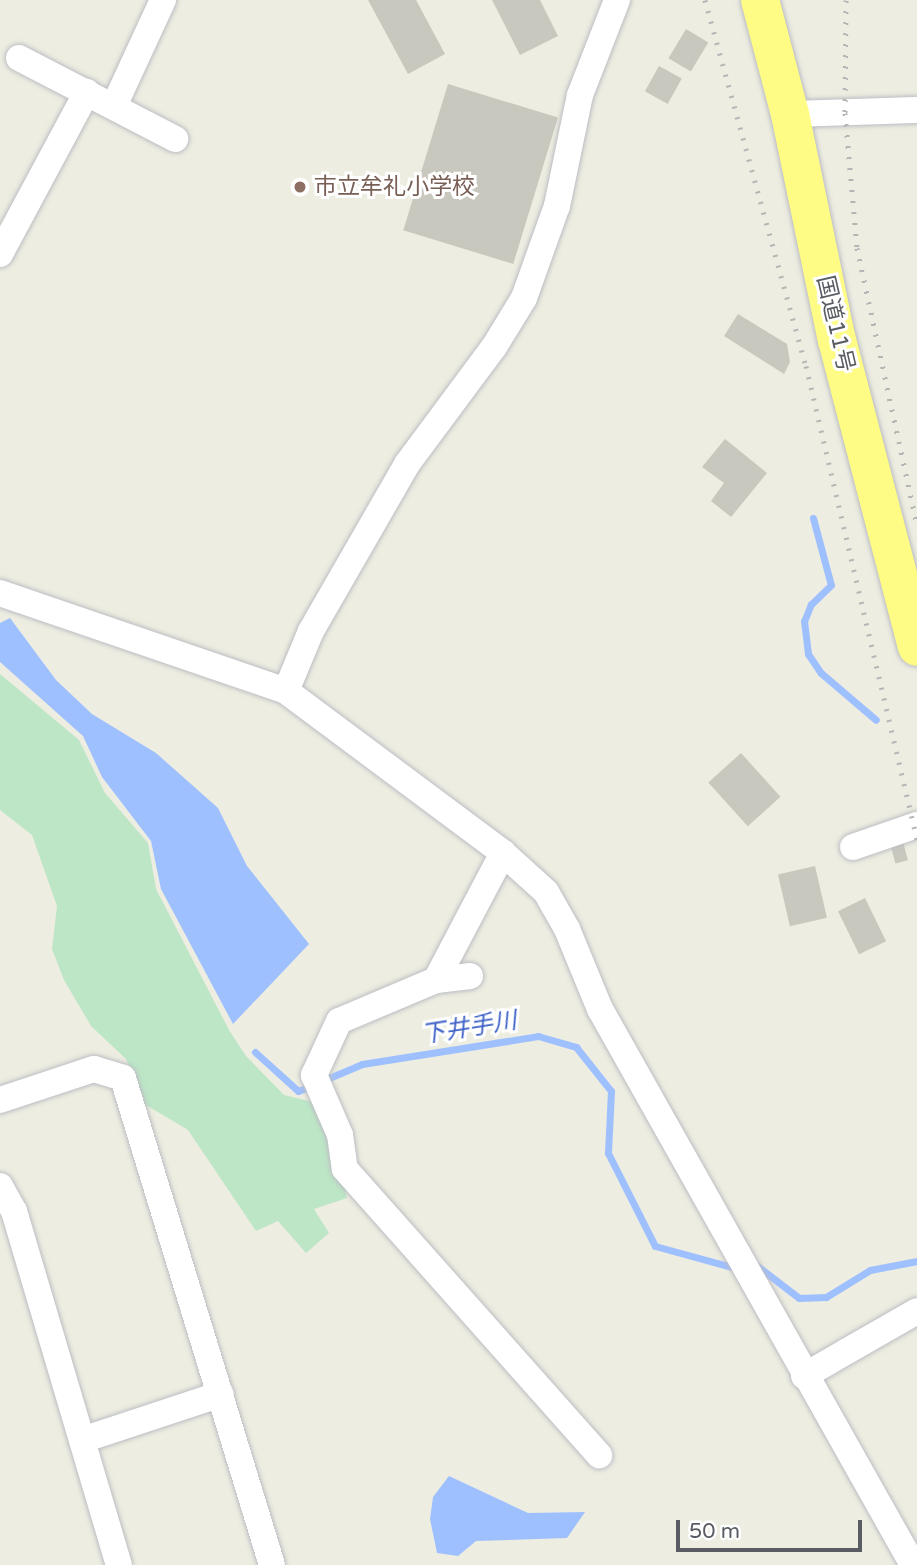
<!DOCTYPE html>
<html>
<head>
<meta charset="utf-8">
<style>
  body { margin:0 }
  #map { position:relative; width:917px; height:1565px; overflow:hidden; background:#edede1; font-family:"Varela Round","Noto Sans JP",sans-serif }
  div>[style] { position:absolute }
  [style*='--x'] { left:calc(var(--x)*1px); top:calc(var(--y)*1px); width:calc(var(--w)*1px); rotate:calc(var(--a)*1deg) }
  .green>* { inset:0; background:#bce6c6 }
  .water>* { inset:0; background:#9fc0ff }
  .stream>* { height:7px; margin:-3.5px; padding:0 3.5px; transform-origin:3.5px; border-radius:3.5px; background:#9fc0ff }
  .building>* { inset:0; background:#c8c8be; transform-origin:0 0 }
  .roads { filter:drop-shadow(0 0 2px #bcbdc3) drop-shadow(0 0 2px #bcbdc3) }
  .minor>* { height:26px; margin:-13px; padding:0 13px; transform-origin:13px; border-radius:13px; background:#fff }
  .highway>* { height:38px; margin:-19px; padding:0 19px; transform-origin:19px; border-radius:19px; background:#fffc86 }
  .rail>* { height:5px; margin-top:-2.5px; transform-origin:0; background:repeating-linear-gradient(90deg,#b5b5b6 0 2px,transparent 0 11px) }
  .dots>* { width:19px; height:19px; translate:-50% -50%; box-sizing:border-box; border:4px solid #fff; border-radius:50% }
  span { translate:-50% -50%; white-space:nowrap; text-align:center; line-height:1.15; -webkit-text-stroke:6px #fff; paint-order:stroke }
  .education-label { font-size:23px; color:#785e54 }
  .left { translate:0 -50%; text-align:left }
  .street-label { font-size:23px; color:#5a5c63 }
  .water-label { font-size:24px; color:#3e62c6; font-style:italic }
  .scale { position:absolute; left:676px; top:1520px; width:186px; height:32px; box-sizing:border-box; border:4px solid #5a5c63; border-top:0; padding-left:9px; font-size:21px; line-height:24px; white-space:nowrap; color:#5a5c63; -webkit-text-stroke:5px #fff; paint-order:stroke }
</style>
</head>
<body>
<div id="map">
  <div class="green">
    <div style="clip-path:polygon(0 674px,79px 740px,105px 793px,148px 843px,156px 889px,229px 1030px,246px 1056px,284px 1095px,313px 1102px,335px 1140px,347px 1198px,314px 1209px,329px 1233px,306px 1253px,278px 1221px,256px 1231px,188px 1130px,146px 1105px,126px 1059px,91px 1026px,64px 980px,52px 949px,57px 906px,32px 835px,0 810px)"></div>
  </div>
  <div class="water">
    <div style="clip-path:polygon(10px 618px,56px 680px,92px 714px,156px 753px,218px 808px,247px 866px,309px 944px,233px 1024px,161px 889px,151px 841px,102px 777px,83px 736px,0 662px,0 623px)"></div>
    <div style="clip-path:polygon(449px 1476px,528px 1513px,585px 1512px,567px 1538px,476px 1541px,458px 1556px,437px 1553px,430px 1519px,433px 1497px)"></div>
  </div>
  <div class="stream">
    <div style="--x:813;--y:518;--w:69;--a:75"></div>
    <div style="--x:831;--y:585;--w:28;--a:136"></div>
    <div style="--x:811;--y:604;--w:18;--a:112"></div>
    <div style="--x:804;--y:621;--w:33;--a:83"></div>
    <div style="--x:808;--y:654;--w:23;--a:56"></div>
    <div style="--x:821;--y:673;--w:72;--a:40.5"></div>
    <div style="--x:255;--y:1052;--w:58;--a:42.2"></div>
    <div style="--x:298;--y:1091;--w:14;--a:-21"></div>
    <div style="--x:322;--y:1081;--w:43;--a:-23"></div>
    <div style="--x:362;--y:1064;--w:178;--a:-9"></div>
    <div style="--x:538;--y:1036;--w:40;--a:16"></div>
    <div style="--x:576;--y:1047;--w:56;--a:51.5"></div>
    <div style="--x:611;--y:1091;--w:62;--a:92.8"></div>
    <div style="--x:608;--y:1153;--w:104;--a:63.2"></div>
    <div style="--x:655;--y:1246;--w:79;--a:15.4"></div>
    <div style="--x:756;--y:1265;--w:54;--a:37.5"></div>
    <div style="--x:799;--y:1298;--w:27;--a:-2"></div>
    <div style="--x:826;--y:1297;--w:52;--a:-31.5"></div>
    <div style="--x:870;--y:1270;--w:48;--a:-10.8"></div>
  </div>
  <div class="building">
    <div style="clip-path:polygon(368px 0,416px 0,445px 54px,408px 74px)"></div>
    <div style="clip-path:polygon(492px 0,540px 0,558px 36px,520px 55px)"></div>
    <div style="left:686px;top:29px;width:26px;height:34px;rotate:31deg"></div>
    <div style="left:659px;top:66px;width:26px;height:29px;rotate:29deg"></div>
    <div style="left:448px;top:84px;width:115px;height:153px;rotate:17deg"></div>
    <div style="clip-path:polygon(738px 314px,787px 344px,790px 362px,784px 374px,724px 336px)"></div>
    <div style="clip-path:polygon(725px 439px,767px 473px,731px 517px,711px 501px,724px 483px,702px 467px)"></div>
    <div style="left:741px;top:753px;width:59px;height:44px;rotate:48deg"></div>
    <div style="left:902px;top:838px;width:23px;height:13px;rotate:75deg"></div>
    <div style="left:815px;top:866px;width:53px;height:38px;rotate:77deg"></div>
    <div style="left:865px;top:898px;width:48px;height:30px;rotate:64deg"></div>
  </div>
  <div class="roads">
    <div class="minor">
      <div style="--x:19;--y:58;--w:176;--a:27.4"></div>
      <div style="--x:114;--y:106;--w:117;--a:-65.2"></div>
      <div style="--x:790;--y:114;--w:127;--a:-1.8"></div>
      <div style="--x:0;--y:254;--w:184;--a:-61.8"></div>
      <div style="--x:0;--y:593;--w:302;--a:18.9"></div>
      <div style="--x:286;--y:691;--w:271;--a:36.7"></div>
      <div style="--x:503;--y:853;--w:58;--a:42.2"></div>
      <div style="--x:546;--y:892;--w:43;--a:60.4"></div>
      <div style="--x:567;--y:929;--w:87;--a:67.6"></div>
      <div style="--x:600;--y:1009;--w:638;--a:60.62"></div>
      <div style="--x:286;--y:691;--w:65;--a:-67.4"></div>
      <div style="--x:311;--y:631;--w:193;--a:-60.1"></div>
      <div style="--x:407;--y:464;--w:146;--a:-53.4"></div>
      <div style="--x:494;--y:347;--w:57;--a:-58.5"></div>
      <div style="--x:524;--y:298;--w:98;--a:-70.3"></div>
      <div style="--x:557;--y:206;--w:113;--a:-78.3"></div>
      <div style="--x:580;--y:95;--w:102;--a:-68.7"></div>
      <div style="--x:853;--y:847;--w:68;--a:-19"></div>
      <div style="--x:470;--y:976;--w:34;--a:173"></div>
      <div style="--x:436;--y:980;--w:105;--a:157.1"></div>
      <div style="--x:339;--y:1021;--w:60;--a:114.8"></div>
      <div style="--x:314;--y:1075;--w:65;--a:66.6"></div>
      <div style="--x:340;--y:1135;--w:34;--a:82"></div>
      <div style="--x:345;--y:1169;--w:383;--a:48.4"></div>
      <div style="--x:436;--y:980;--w:144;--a:-62.2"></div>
      <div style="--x:0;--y:1100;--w:99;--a:-18.3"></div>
      <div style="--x:94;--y:1069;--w:30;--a:17"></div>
      <div style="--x:123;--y:1078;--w:509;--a:72.99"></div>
      <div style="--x:0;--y:1186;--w:29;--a:61"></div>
      <div style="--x:14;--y:1211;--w:369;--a:73.5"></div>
      <div style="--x:804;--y:1376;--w:130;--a:-29.9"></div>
      <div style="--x:82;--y:1440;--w:146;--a:-18.3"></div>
    </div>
    <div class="highway">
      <div style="--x:760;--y:0;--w:118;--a:75.3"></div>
      <div style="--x:790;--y:114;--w:231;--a:78.3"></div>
      <div style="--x:837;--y:340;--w:317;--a:75.4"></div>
    </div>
  </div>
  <div class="rail">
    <div style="--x:705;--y:0;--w:380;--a:74.6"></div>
    <div style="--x:806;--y:366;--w:488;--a:76.8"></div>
    <div style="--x:846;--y:0;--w:113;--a:90.5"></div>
    <div style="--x:845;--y:113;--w:136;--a:84.9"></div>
    <div style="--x:857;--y:248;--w:284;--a:77.8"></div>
  </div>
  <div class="dots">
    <div style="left:300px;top:187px;background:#8d6e63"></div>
  </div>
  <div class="education-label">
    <span class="left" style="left:314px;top:187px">市立牟礼小学校</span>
  </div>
  <div class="street-label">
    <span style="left:835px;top:324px;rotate:77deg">国道11号</span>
  </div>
  <div class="water-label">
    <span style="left:469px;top:1028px;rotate:-9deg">下井手川</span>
  </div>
  <div class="scale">50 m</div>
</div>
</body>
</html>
